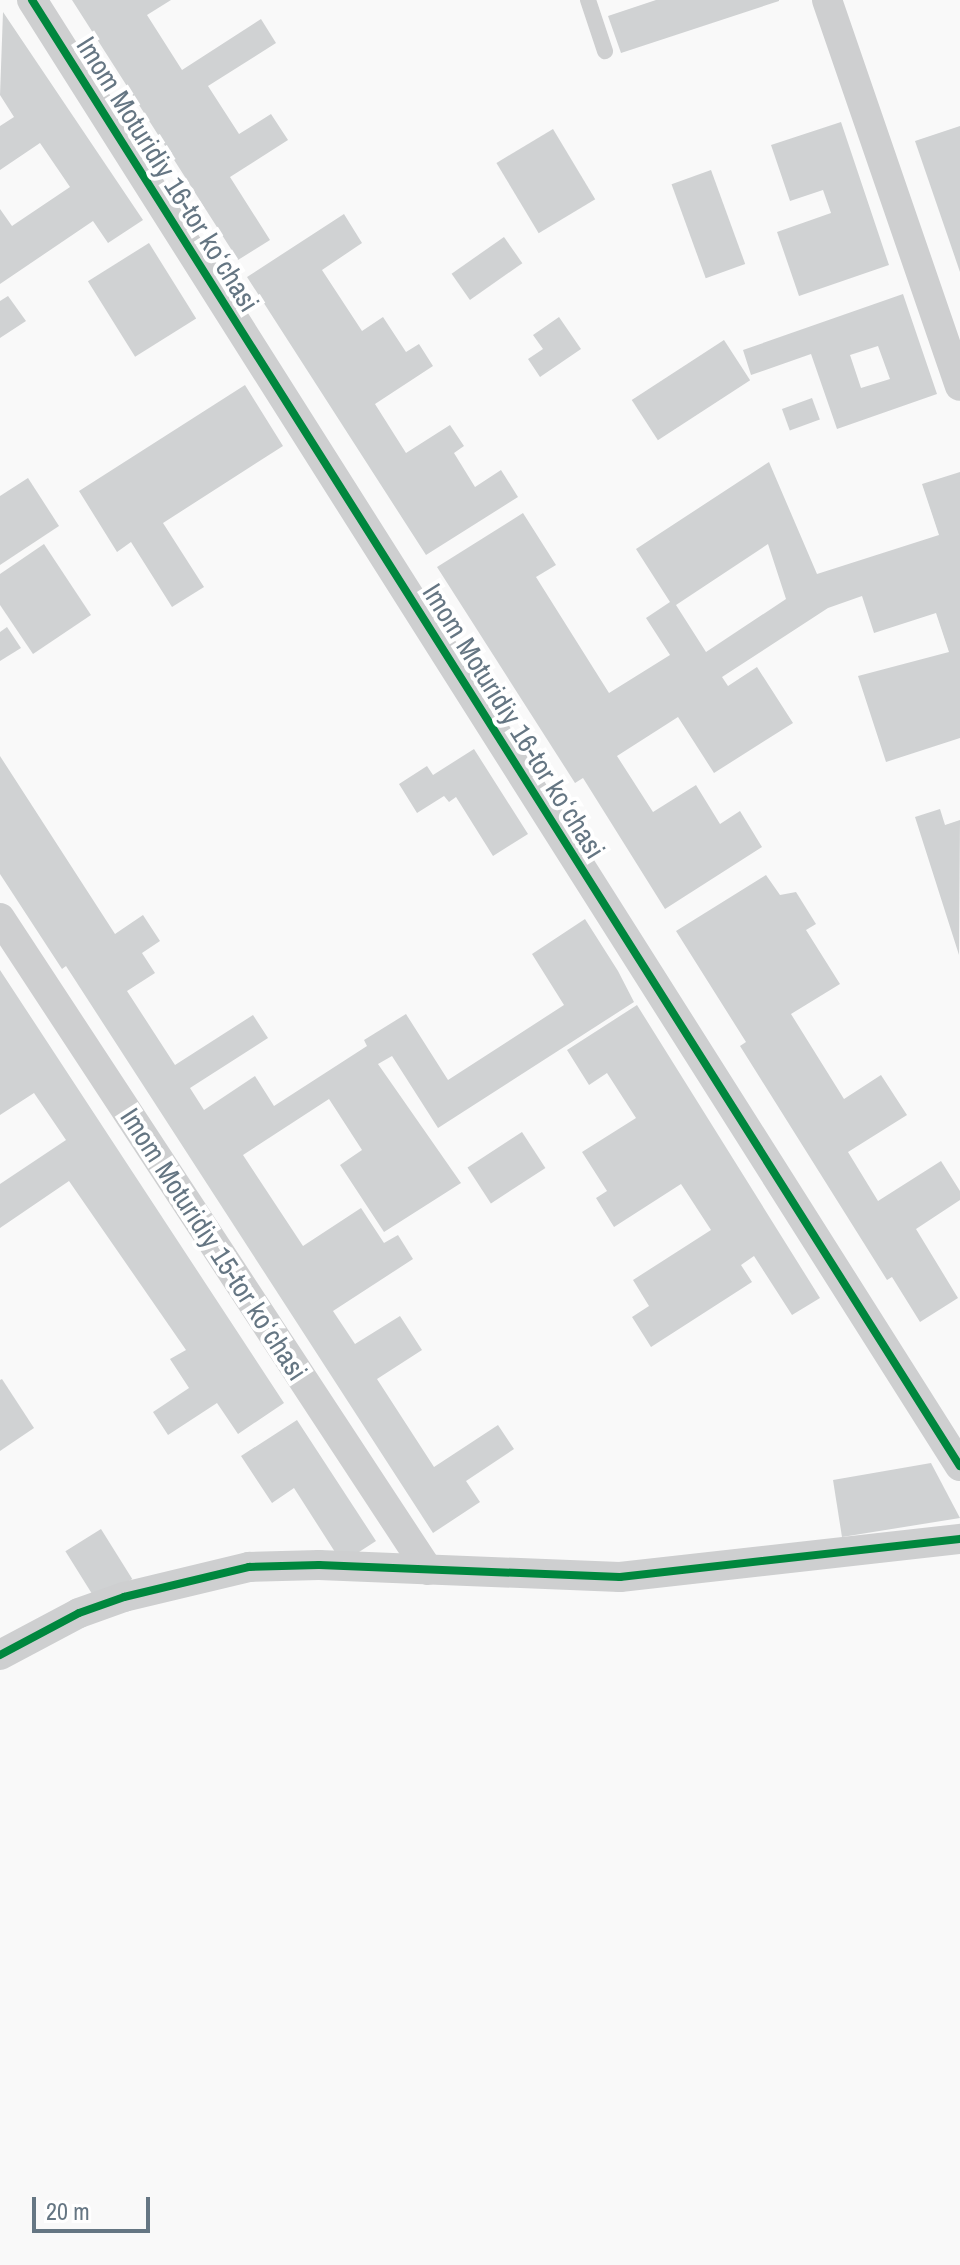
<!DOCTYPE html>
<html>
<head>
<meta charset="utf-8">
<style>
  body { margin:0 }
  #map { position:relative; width:960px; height:2265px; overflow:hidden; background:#f9f9f9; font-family:"Archivo Narrow",sans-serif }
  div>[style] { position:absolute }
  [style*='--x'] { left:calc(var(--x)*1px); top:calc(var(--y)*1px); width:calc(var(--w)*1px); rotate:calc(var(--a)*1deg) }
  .building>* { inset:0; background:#d0d2d3; transform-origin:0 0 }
  .service>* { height:16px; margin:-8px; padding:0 8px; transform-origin:8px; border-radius:8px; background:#cecfd0 }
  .minor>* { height:30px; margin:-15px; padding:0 15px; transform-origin:15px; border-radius:15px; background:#cecfd0 }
  .cycleway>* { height:8px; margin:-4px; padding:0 4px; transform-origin:4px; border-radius:4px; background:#00873e }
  span { translate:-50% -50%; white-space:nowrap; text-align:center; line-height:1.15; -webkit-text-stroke:8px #fff; paint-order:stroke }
  .street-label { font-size:28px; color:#657683 }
  .scale { position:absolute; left:32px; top:2197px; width:118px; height:36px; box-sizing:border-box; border:4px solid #657683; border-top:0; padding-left:10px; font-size:24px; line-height:28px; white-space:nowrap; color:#657683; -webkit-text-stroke:6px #fff; paint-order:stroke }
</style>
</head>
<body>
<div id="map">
  <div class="building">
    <div style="clip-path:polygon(72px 0,171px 0,147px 15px,182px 70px,261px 19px,276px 43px,208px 86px,239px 134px,271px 114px,288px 140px,230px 177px,270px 240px,238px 260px)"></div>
    <div style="clip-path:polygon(656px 0,779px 0,779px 1px,621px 53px,608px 16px)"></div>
    <div style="clip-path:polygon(3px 12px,143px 220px,108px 243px,93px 221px,0 284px,0 209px,12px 226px,70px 187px,40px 143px,0 170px,0 126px,14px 117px,0 95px)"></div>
    <div style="clip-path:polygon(841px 122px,889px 265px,799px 296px,777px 232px,831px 213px,823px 190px,790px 201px,771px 145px)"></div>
    <div style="clip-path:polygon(960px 126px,960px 272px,915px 141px)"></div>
    <div style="left:553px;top:129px;width:82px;height:66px;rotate:59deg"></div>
    <div style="left:711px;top:170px;width:100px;height:42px;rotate:70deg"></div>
    <div style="clip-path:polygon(344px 214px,362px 243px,322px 270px,362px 331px,383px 317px,406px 352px,419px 344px,433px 366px,375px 404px,406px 453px,450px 425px,464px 446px,454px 453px,475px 487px,501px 470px,518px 497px,426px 555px,247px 277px)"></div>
    <div style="left:504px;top:237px;width:32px;height:64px;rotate:55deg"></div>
    <div style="left:149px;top:243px;width:89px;height:72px;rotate:58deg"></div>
    <div style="clip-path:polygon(evenodd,903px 294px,937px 394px,837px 429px,811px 354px,751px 375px,743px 350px,903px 294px,878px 346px,890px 379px,861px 388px,850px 355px,878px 346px)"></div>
    <div style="clip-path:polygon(8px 296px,26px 321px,0 338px,0 301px)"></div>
    <div style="clip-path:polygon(559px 317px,581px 349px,540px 377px,528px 359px,543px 349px,533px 335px)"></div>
    <div style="left:724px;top:340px;width:48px;height:110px;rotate:57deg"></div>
    <div style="clip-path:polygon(245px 385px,283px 446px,163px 523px,204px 587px,172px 607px,131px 542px,117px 552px,79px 491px)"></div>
    <div style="left:812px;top:398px;width:23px;height:32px;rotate:70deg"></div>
    <div style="clip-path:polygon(evenodd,769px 462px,817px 574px,939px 535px,922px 484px,960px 472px,960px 738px,886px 762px,858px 676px,949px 652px,936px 613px,874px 633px,862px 596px,828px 608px,722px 677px,728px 686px,757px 667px,793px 723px,714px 773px,678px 717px,617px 756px,653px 812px,696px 785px,720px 824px,740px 811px,762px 847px,665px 909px,583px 778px,575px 783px,437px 567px,523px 513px,556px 565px,536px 577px,609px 693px,670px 655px,646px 618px,670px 602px,636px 549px,769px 462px,768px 544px,786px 599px,706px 652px,676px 605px,768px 544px)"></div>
    <div style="clip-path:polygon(28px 478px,59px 526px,0 565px,0 496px)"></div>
    <div style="clip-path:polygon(44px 544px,91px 615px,33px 654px,0 605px,0 574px)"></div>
    <div style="clip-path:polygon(7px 627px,21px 648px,0 661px,0 632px)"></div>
    <div style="clip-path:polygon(474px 749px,528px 834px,493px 856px,456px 797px,449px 802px,444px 796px,417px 813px,399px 784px,427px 766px,433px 775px)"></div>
    <div style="clip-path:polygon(0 756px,115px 934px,143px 915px,160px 941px,142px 953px,155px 973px,127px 991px,175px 1065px,253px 1015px,268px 1038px,190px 1088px,204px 1110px,255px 1076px,274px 1106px,367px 1046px,364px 1040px,406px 1014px,448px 1080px,564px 1005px,532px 954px,585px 919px,618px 971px,634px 1002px,438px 1128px,392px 1056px,378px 1064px,461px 1183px,384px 1232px,340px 1165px,362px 1150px,329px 1099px,243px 1155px,303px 1246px,361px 1208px,384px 1243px,398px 1235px,413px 1259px,333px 1311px,355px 1344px,400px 1316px,422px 1350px,377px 1379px,434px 1467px,498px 1425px,514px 1449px,466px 1481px,480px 1502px,433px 1533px,66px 966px,62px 969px,0 874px)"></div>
    <div style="clip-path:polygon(940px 809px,945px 825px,960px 820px,959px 955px,915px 817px)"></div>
    <div style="clip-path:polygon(766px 875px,780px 895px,796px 892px,816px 924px,806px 930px,840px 984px,791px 1014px,844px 1099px,881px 1075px,907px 1115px,848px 1152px,878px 1201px,941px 1161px,960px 1191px,960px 1200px,916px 1229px,958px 1298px,920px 1322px,892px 1277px,887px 1280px,740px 1046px,746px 1042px,676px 931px)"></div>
    <div style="clip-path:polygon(0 970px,284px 1403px,238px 1434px,217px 1403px,168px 1435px,153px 1412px,189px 1388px,170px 1359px,186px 1350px,69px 1181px,0 1228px,0 1184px,66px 1140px,34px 1093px,0 1115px)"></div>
    <div style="clip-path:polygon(637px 1005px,820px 1298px,792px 1315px,754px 1256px,741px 1265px,752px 1282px,651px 1347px,632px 1317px,649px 1306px,633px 1280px,711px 1230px,681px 1184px,614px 1227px,596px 1198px,607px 1191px,582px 1152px,636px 1118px,607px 1073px,589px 1085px,567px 1050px)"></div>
    <div style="left:522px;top:1132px;width:43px;height:65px;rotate:57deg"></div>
    <div style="clip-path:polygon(2px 1379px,34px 1428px,0 1451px,0 1380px)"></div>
    <div style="clip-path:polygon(297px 1420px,376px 1541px,342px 1563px,294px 1488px,272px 1503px,241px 1456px)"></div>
    <div style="clip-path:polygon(931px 1463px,960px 1518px,842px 1537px,833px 1480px)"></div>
    <div style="left:101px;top:1529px;width:59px;height:42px;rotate:58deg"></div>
  </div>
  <div class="service">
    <div style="--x:588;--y:0;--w:54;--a:71.6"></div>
  </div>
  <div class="minor">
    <div style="--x:32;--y:0;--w:1735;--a:57.67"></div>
    <div style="--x:827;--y:0;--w:408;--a:71"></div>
    <div style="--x:0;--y:918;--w:780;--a:56.72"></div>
    <div style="--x:0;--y:1655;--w:89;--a:-28"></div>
    <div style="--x:79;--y:1613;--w:48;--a:-19.6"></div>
    <div style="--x:124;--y:1597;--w:129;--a:-13.5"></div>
    <div style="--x:249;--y:1567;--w:70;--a:-1.6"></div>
    <div style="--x:319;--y:1565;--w:301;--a:2.3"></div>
    <div style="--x:620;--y:1577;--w:342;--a:-6.4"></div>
  </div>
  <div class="cycleway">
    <div style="--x:32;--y:0;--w:1735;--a:57.67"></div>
    <div style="--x:0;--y:1655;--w:89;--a:-28"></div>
    <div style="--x:79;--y:1613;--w:48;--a:-19.6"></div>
    <div style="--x:124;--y:1597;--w:129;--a:-13.5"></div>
    <div style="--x:249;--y:1567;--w:70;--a:-1.6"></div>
    <div style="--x:319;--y:1565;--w:301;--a:2.3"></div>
    <div style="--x:620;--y:1577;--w:342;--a:-6.4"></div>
  </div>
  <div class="street-label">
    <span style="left:168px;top:174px;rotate:58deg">Imom Moturidiy 16-tor koʻchasi</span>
    <span style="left:514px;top:721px;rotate:58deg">Imom Moturidiy 16-tor koʻchasi</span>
    <span style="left:214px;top:1244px;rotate:57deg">Imom Moturidiy 15-tor koʻchasi</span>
  </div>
  <div class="scale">20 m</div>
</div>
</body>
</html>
